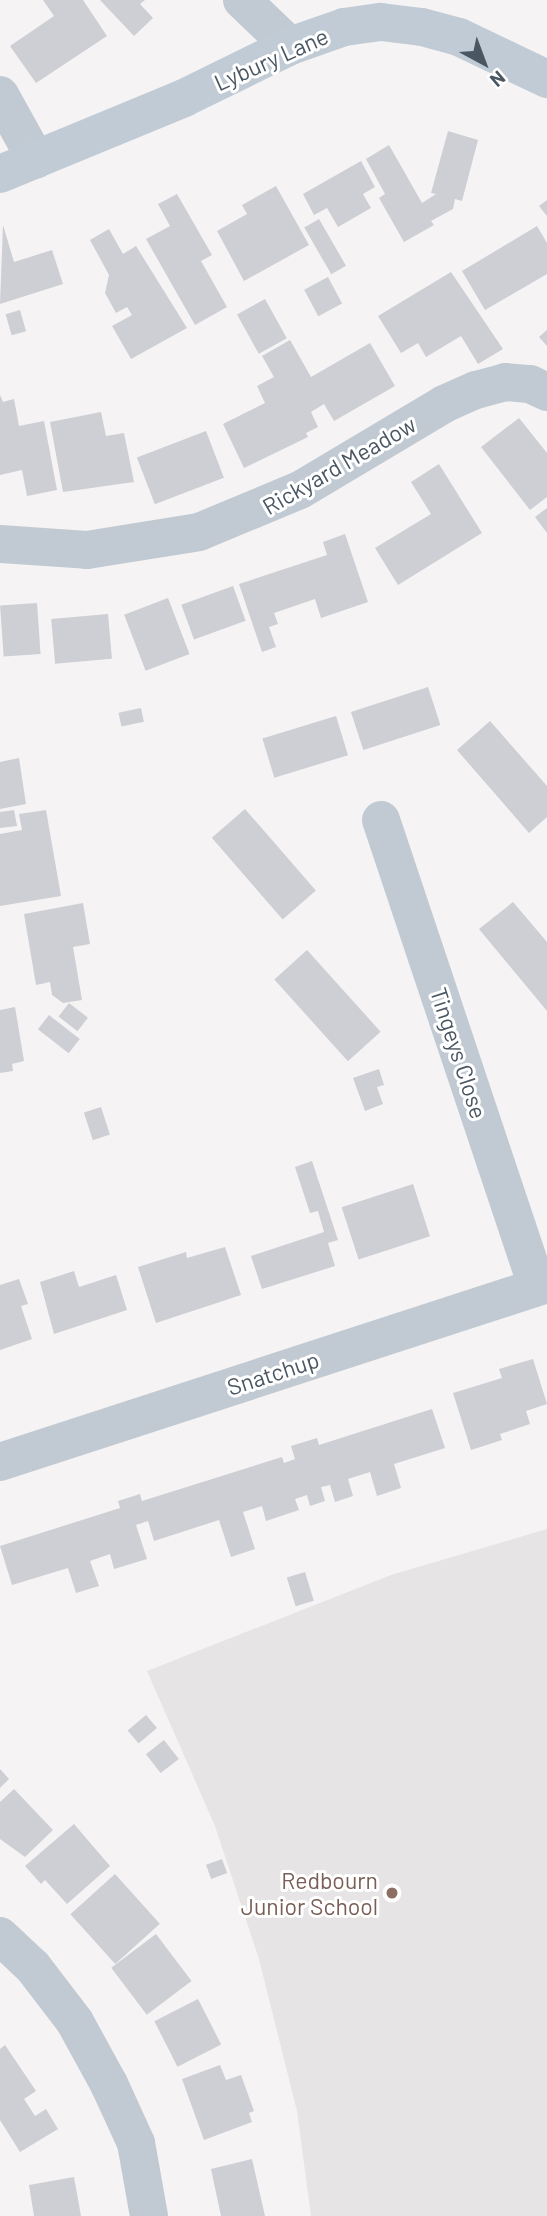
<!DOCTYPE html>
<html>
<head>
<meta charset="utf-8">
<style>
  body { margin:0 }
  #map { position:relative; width:547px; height:2216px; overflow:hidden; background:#f5f3f3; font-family:Barlow,sans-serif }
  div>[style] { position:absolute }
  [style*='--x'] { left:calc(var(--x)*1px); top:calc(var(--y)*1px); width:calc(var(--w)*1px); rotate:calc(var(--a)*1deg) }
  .education>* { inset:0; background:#e6e4e5 }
  .building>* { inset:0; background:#cdcfd5; transform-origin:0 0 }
  .street>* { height:38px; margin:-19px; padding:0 19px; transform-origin:19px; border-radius:19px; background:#c1cad2 }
  .secondary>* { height:38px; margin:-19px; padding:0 19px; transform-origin:19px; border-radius:19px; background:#c1cbd6 }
  .dots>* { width:19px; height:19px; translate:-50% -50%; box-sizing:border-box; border:4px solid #fff; border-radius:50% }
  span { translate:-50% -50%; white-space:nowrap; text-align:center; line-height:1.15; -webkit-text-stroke:6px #fff; paint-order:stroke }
  .street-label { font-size:23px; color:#4a5661 }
  .education-label { font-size:23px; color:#785e54 }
  .right { translate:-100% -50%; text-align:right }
  .north { position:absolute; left:449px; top:28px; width:70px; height:70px; -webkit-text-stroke:5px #fff; paint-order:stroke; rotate:139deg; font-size:19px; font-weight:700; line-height:28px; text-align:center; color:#4a5661 }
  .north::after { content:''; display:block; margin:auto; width:24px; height:32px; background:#4a5661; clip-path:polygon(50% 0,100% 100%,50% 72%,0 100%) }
</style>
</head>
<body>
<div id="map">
  <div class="education">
    <div style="clip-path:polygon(547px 1529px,547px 2216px,311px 2216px,297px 2111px,259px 1959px,215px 1826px,147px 1671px,391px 1575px)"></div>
  </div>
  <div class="building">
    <div style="clip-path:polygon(43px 0,83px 0,107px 36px,36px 83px,10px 46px,54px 16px)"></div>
    <div style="clip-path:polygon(100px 0,145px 0,140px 4px,153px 18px,134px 36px)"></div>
    <div style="clip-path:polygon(448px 131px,478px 140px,462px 201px,455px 199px,453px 209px,431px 221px,434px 225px,404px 242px,379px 198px,385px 194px,366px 159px,389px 145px,422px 203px,436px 194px,431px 193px)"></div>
    <div style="clip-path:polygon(361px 161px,375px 187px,363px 194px,371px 208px,338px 227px,327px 208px,314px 215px,303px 194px)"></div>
    <div style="clip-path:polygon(276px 186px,309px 245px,244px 281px,217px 231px,247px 214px,242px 205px)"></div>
    <div style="clip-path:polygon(177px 194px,212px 255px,201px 261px,227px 307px,195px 325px,146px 239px,170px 226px,158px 204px)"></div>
    <div style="clip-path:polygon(547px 200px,547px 216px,539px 206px)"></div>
    <div style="left:319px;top:219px;width:54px;height:17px;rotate:60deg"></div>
    <div style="clip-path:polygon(3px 225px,14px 262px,52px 250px,63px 284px,0 304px)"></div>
    <div style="clip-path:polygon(537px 226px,547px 243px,547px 274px,485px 310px,462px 271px)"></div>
    <div style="clip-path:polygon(109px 229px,123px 254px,136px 246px,187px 328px,131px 359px,112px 326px,132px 315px,127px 307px,116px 313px,105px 293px,109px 275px,90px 240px)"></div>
    <div style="clip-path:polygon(451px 272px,503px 349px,478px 364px,461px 336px,426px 357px,418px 343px,401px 353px,378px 316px)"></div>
    <div style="left:328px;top:277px;width:30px;height:27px;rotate:62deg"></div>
    <div style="left:265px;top:299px;width:45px;height:32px;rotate:61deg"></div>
    <div style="left:20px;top:310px;width:22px;height:15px;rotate:74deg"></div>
    <div style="clip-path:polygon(547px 330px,547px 346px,539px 337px)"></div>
    <div style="clip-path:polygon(290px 340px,311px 377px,370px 343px,395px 386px,334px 421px,324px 404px,311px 412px,318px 427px,306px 433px,308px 437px,244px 468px,223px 424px,265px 403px,257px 386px,274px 377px,262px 356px)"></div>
    <div style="clip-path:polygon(0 395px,3px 402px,14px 399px,19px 426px,44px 421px,57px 490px,27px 496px,22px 470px,0 475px)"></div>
    <div style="clip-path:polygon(101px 412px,106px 436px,124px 433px,134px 482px,63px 492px,50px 422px)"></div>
    <div style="clip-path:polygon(519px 418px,547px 453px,547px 497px,530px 510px,481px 447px)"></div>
    <div style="left:206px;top:431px;width:50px;height:74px;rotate:69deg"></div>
    <div style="clip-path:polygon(439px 464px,482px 533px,398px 585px,375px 548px,431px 514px,411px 482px)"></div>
    <div style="clip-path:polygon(547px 508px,547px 533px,535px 517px)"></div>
    <div style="clip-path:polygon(345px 534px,368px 602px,321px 618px,315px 599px,274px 613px,278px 624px,269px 627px,276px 647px,262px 652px,239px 584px,327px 555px,323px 542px)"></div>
    <div style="left:233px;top:586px;width:37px;height:55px;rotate:70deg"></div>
    <div style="left:168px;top:598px;width:60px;height:47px;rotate:69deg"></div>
    <div style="left:37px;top:603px;width:51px;height:37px;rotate:86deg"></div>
    <div style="left:108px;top:614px;width:45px;height:57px;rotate:85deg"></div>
    <div style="left:428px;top:687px;width:40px;height:81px;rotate:72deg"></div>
    <div style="left:141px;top:708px;width:14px;height:23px;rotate:78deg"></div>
    <div style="left:336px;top:716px;width:41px;height:77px;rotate:73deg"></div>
    <div style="clip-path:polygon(490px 721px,547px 786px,547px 817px,529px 833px,457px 750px)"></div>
    <div style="clip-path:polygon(19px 758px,26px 804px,0 809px,0 762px)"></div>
    <div style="left:245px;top:809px;width:108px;height:44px;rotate:49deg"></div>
    <div style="clip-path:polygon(14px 810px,17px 826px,0 828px,0 812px)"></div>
    <div style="clip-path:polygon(46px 810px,61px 896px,0 906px,0 834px,22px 830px,19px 814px)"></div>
    <div style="clip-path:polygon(513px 902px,547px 942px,547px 1011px,479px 929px)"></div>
    <div style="clip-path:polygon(83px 903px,90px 944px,73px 947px,82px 1000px,63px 1003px,52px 995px,50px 982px,36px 985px,24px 914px)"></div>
    <div style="left:307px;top:950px;width:110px;height:44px;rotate:48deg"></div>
    <div style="left:69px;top:1003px;width:24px;height:17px;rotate:38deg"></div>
    <div style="clip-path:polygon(15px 1007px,24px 1061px,12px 1064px,13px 1071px,0 1073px,0 1010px)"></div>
    <div style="left:49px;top:1015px;width:39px;height:18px;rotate:38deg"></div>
    <div style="clip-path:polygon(379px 1069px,384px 1085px,377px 1087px,383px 1104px,365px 1111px,353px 1078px)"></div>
    <div style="left:101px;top:1107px;width:29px;height:18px;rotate:72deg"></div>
    <div style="clip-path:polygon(312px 1161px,338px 1240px,328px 1243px,335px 1266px,262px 1289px,251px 1256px,324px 1232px,318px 1211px,310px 1213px,295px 1167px)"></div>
    <div style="left:413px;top:1184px;width:55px;height:75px;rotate:72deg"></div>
    <div style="clip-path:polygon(225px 1247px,241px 1295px,156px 1323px,138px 1267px,186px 1252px,187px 1258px)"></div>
    <div style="clip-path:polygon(74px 1271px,79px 1287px,116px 1275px,127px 1310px,54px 1334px,40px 1282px)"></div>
    <div style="clip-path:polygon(19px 1279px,28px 1304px,21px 1306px,32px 1339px,0 1350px,0 1285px)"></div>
    <div style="clip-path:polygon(533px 1359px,547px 1404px,526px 1411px,530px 1424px,500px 1434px,502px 1440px,471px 1450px,453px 1393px,502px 1378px,499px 1369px)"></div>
    <div style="clip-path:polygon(432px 1409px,445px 1448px,394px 1464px,401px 1488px,377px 1496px,370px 1472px,348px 1479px,353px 1496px,335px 1502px,330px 1485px,321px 1487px,325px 1501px,310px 1506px,307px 1495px,295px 1499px,299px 1510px,266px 1521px,262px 1506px,243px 1512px,255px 1549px,231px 1557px,219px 1520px,154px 1541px,148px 1521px,136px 1525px,147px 1559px,114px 1569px,110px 1554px,90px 1561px,99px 1586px,76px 1593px,68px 1568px,12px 1585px,0 1546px,120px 1508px,118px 1501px,140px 1494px,142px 1501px,282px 1457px,284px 1463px,295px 1459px,291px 1446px,317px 1438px,319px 1445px)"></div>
    <div style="left:305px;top:1572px;width:30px;height:19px;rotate:73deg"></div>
    <div style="left:146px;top:1715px;width:17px;height:24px;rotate:50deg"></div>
    <div style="left:164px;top:1740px;width:24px;height:23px;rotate:52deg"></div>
    <div style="clip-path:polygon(0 1769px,9px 1779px,0 1788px)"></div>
    <div style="clip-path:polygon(14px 1789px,53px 1830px,25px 1857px,0 1839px,0 1802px)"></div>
    <div style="clip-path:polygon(74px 1824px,110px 1866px,67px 1904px,45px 1880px,41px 1884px,25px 1866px)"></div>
    <div style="left:222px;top:1859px;width:15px;height:17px;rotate:70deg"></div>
    <div style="left:115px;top:1874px;width:67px;height:60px;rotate:48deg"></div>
    <div style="left:156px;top:1934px;width:59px;height:56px;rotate:53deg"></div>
    <div style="left:198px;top:1999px;width:51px;height:49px;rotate:63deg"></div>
    <div style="clip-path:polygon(5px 2045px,36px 2091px,24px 2099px,35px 2116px,46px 2109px,58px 2129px,20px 2152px,0 2120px,0 2049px)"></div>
    <div style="clip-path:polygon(220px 2065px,226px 2080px,241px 2075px,254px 2111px,249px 2113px,252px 2122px,204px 2140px,182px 2079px)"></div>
    <div style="clip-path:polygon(252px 2159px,265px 2216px,221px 2216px,211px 2169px)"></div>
    <div style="clip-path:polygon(74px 2177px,81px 2216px,34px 2216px,29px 2185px)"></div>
  </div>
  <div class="street">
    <div style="--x:242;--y:0;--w:66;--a:43.8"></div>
    <div style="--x:0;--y:95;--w:74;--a:61"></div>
    <div style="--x:0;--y:544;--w:87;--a:3.9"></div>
    <div style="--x:87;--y:550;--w:113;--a:-9.1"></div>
    <div style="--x:199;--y:532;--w:109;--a:-22.6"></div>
    <div style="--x:300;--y:490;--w:168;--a:-30.8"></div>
    <div style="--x:444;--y:404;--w:35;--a:-24"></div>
    <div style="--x:476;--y:390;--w:30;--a:-15"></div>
    <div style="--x:505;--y:382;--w:25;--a:5"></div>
    <div style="--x:530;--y:384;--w:19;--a:25"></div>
    <div style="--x:381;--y:820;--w:492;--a:71.5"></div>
    <div style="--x:0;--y:1462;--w:575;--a:-18.03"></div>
    <div style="--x:0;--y:1936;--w:45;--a:43.2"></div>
    <div style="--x:33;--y:1967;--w:69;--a:52.6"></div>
    <div style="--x:75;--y:2022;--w:71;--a:61.3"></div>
    <div style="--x:109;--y:2084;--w:65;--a:65.4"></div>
    <div style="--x:136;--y:2143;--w:74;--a:79.9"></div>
  </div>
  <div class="secondary">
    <div style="--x:0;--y:174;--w:199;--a:-22.4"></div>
    <div style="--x:184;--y:98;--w:118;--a:-26.1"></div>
    <div style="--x:290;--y:46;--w:57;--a:-19.4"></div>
    <div style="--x:344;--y:27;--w:37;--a:-8"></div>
    <div style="--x:381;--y:22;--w:41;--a:7"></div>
    <div style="--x:422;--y:27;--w:38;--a:15"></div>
    <div style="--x:459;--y:37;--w:98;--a:25.5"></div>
  </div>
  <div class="dots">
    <div style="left:392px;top:1893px;background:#8d6e63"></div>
  </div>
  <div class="street-label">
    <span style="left:271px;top:59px;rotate:-24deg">Lybury Lane</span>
    <span style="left:339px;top:465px;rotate:-30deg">Rickyard Meadow</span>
    <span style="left:459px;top:1053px;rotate:72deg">Tingeys Close</span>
    <span style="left:273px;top:1373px;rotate:-18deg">Snatchup</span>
  </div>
  <div class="education-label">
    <span class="right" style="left:378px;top:1893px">Redbourn<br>Junior School</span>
  </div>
  <div class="north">N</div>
</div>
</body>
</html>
